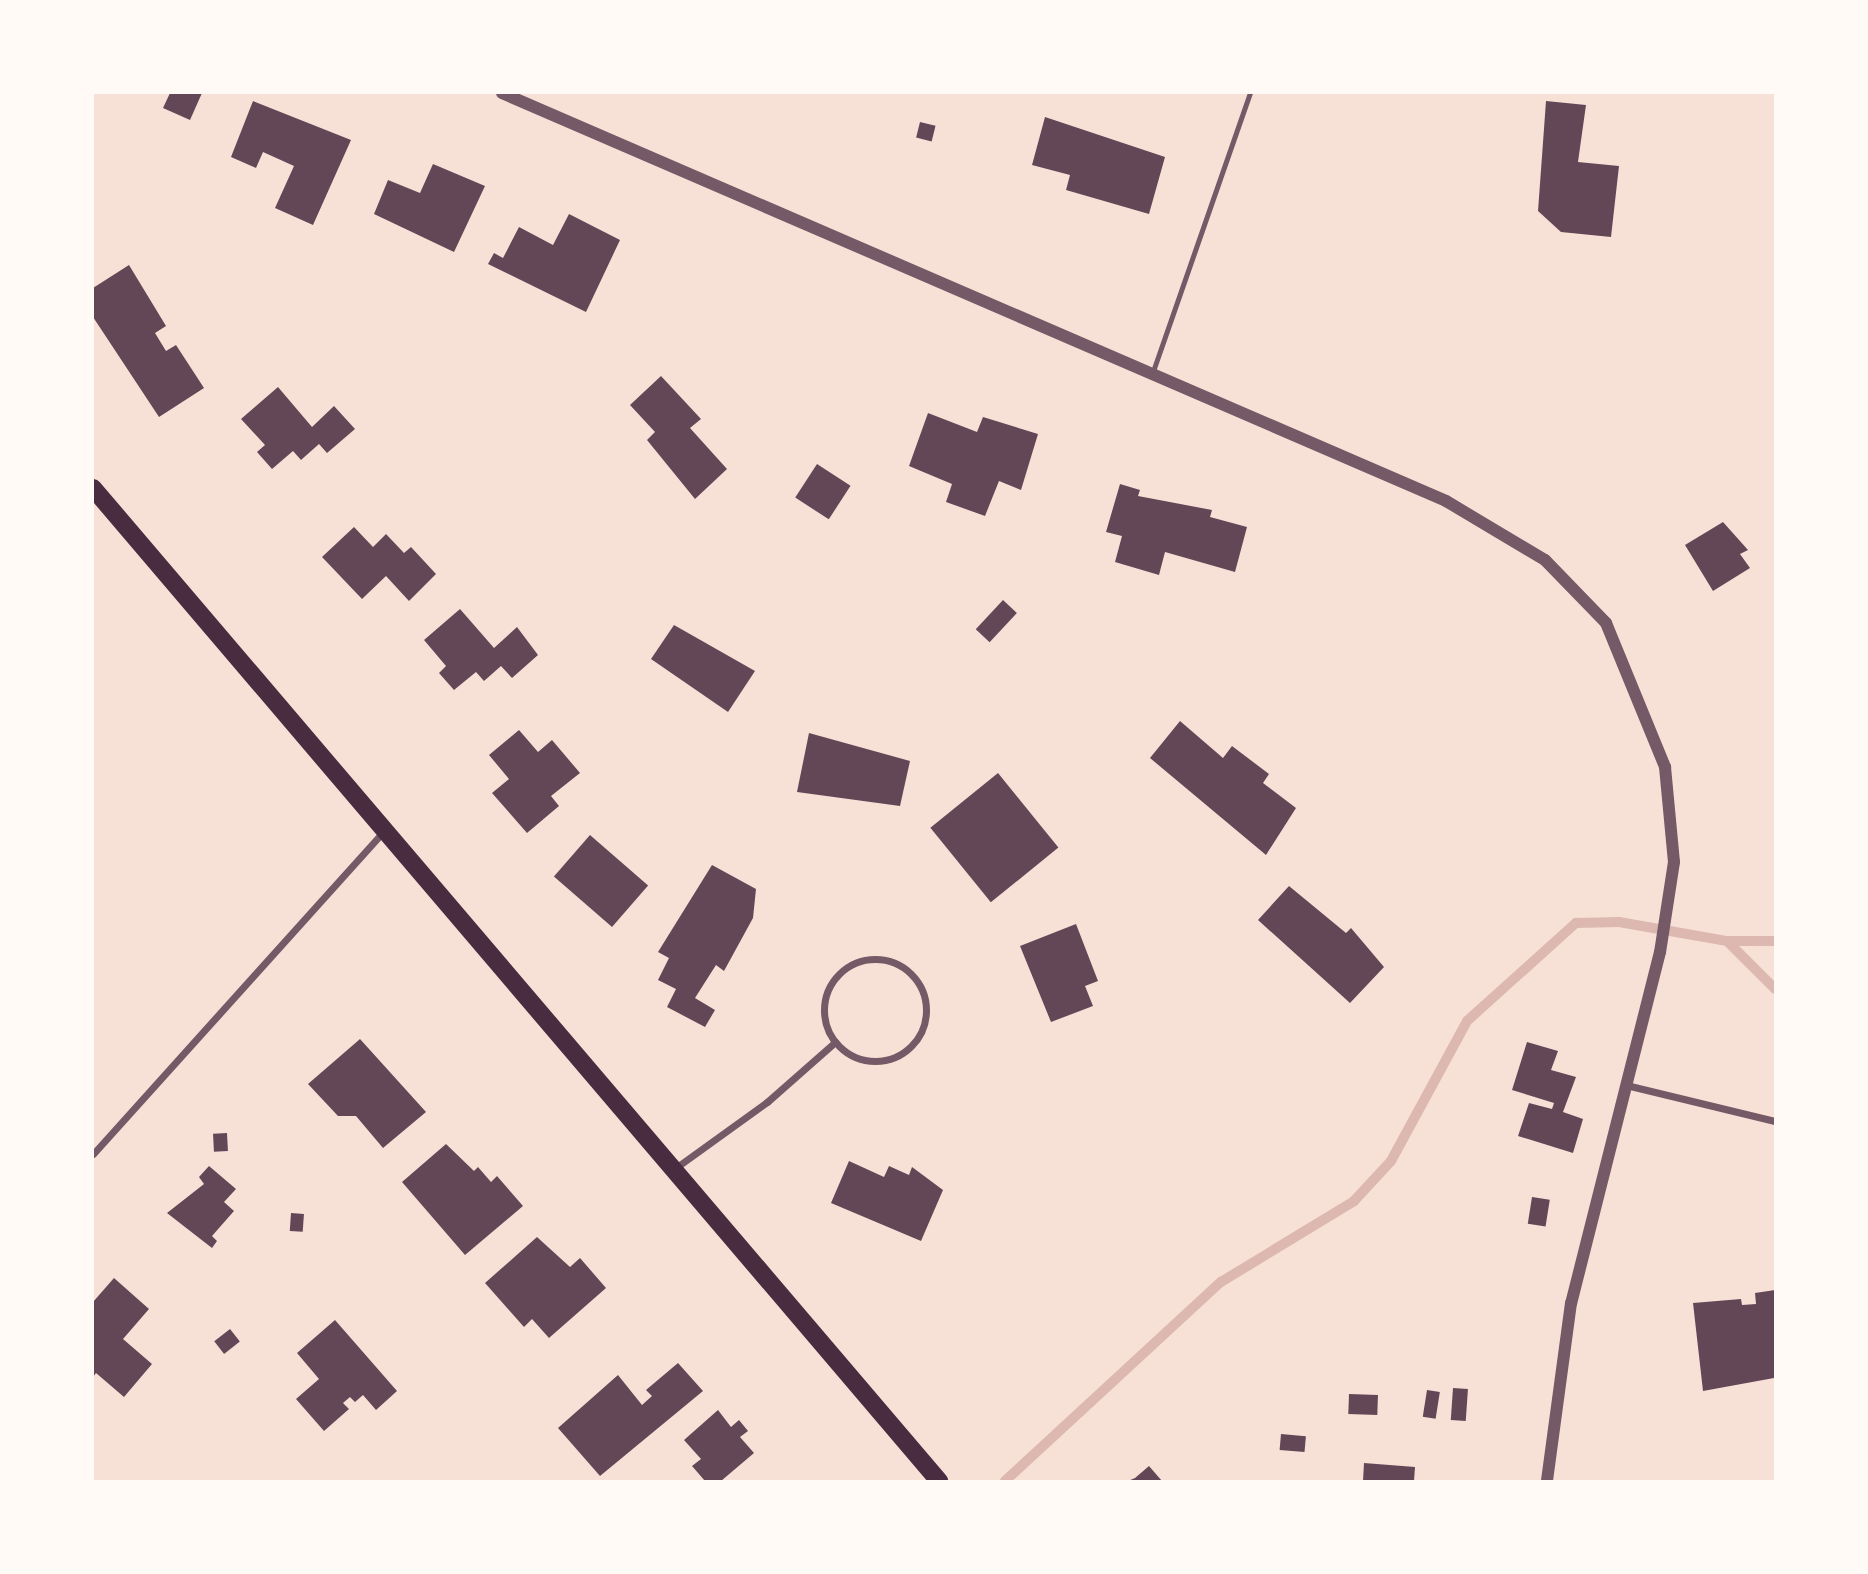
<!DOCTYPE html>
<html>
<head>
<meta charset="utf-8">
<style>
  body { margin:0 }
  #map { position:relative; width:1868px; height:1574px; overflow:hidden; background:#f7e1d7; font-family:"Zilla Slab",serif }
  div>[style] { position:absolute }
  [style*='--x'] { left:calc(var(--x)*1px); top:calc(var(--y)*1px); width:calc(var(--w)*1px); rotate:calc(var(--a)*1deg) }
  .stream>* { height:10px; margin:-5px; padding:0 5px; transform-origin:5px; border-radius:5px; background:#dcb8b0 }
  .building>* { inset:0; background:#644757; transform-origin:0 0 }
  .service>* { height:5px; margin:-2.5px; padding:0 2.5px; transform-origin:2.5px; border-radius:2.5px; background:#755966 }
  .minor>* { height:7px; margin:-3.5px; padding:0 3.5px; transform-origin:3.5px; border-radius:3.5px; background:#755966 }
  .minor>.ring { margin:-3.5px; padding:0; box-sizing:content-box; background:none; border:7px solid #755966; border-radius:50% }
  .tertiary>* { height:12px; margin:-6px; padding:0 6px; transform-origin:6px; border-radius:6px; background:#755966 }
  .primary>* { height:18px; margin:-9px; padding:0 9px; transform-origin:9px; border-radius:9px; background:#4a2c40 }
  span { translate:-50% -50%; white-space:nowrap; text-align:center; line-height:1.15; -webkit-text-stroke:6px #fffaf5; paint-order:stroke }
  .frame { position:absolute; inset:0; border:94px solid #fffaf5; pointer-events:none }
</style>
</head>
<body>
<div id="map">
  <div class="stream">
    <div style="--x:1727;--y:941;--w:68;--a:45"></div>
    <div style="--x:1005;--y:1481;--w:294;--a:-42.7"></div>
    <div style="--x:1221;--y:1282;--w:156;--a:-31.3"></div>
    <div style="--x:1354;--y:1201;--w:54;--a:-47.2"></div>
    <div style="--x:1391;--y:1161;--w:159;--a:-61.5"></div>
    <div style="--x:1467;--y:1021;--w:147;--a:-42"></div>
    <div style="--x:1576;--y:923;--w:43;--a:-1.3"></div>
    <div style="--x:1619;--y:922;--w:110;--a:10"></div>
    <div style="--x:1727;--y:941;--w:48;--a:0"></div>
  </div>
  <div class="building">
    <div style="clip-path:polygon(170px 93px,202px 93px,190px 120px,163px 108px)"></div>
    <div style="clip-path:polygon(253px 101px,351px 140px,313px 225px,275px 208px,294px 166px,263px 152px,256px 168px,231px 157px)"></div>
    <div style="clip-path:polygon(1546px 101px,1586px 105px,1578px 162px,1619px 166px,1611px 237px,1561px 232px,1538px 211px)"></div>
    <div style="clip-path:polygon(1045px 117px,1165px 157px,1149px 214px,1066px 190px,1070px 175px,1032px 165px)"></div>
    <div style="left:920px;top:122px;width:16px;height:16px;rotate:14deg"></div>
    <div style="clip-path:polygon(433px 164px,485px 186px,454px 252px,374px 214px,388px 180px,420px 193px)"></div>
    <div style="clip-path:polygon(569px 214px,620px 240px,586px 312px,488px 264px,494px 253px,503px 258px,519px 227px,553px 245px)"></div>
    <div style="clip-path:polygon(129px 265px,166px 326px,155px 333px,166px 351px,176px 345px,204px 388px,159px 417px,93px 317px,93px 288px)"></div>
    <div style="clip-path:polygon(661px 376px,701px 419px,690px 428px,727px 469px,695px 499px,647px 440px,655px 432px,630px 405px)"></div>
    <div style="clip-path:polygon(278px 387px,312px 427px,334px 406px,355px 429px,327px 453px,319px 444px,301px 460px,293px 451px,272px 469px,257px 452px,265px 445px,241px 419px)"></div>
    <div style="clip-path:polygon(928px 413px,977px 432px,983px 417px,1038px 434px,1021px 490px,999px 481px,985px 516px,946px 502px,952px 484px,909px 466px)"></div>
    <div style="left:817px;top:464px;width:40px;height:40px;rotate:33deg"></div>
    <div style="clip-path:polygon(1120px 484px,1140px 490px,1138px 496px,1212px 510px,1210px 517px,1247px 527px,1235px 572px,1165px 552px,1159px 575px,1115px 562px,1122px 536px,1106px 532px)"></div>
    <div style="clip-path:polygon(1723px 522px,1748px 550px,1740px 554px,1750px 568px,1713px 591px,1685px 545px)"></div>
    <div style="clip-path:polygon(354px 527px,373px 547px,386px 534px,404px 553px,411px 547px,436px 574px,409px 601px,386px 576px,362px 599px,322px 557px)"></div>
    <div style="left:1003px;top:600px;width:19px;height:40px;rotate:43deg"></div>
    <div style="clip-path:polygon(460px 609px,494px 648px,517px 627px,538px 655px,512px 678px,501px 666px,484px 681px,476px 672px,454px 690px,439px 673px,446px 666px,424px 640px)"></div>
    <div style="clip-path:polygon(674px 625px,755px 671px,728px 712px,651px 659px)"></div>
    <div style="clip-path:polygon(1180px 721px,1223px 758px,1232px 746px,1269px 774px,1263px 783px,1296px 808px,1266px 855px,1150px 758px)"></div>
    <div style="clip-path:polygon(519px 730px,538px 752px,552px 740px,580px 773px,551px 796px,559px 806px,527px 833px,492px 793px,509px 779px,489px 755px)"></div>
    <div style="clip-path:polygon(809px 733px,910px 761px,900px 806px,797px 792px)"></div>
    <div style="left:998px;top:773px;width:96px;height:87px;rotate:51deg"></div>
    <div style="left:590px;top:835px;width:77px;height:55px;rotate:41deg"></div>
    <div style="clip-path:polygon(712px 865px,756px 889px,753px 918px,724px 971px,716px 965px,695px 998px,715px 1010px,705px 1027px,667px 1007px,676px 989px,658px 980px,669px 958px,658px 952px)"></div>
    <div style="clip-path:polygon(1289px 886px,1346px 933px,1351px 928px,1384px 967px,1350px 1003px,1258px 920px)"></div>
    <div style="clip-path:polygon(1076px 924px,1098px 981px,1085px 986px,1093px 1006px,1051px 1022px,1020px 946px)"></div>
    <div style="clip-path:polygon(360px 1039px,426px 1112px,383px 1148px,356px 1116px,338px 1116px,308px 1084px)"></div>
    <div style="clip-path:polygon(1527px 1042px,1558px 1051px,1551px 1070px,1576px 1077px,1563px 1112px,1583px 1119px,1573px 1153px,1518px 1136px,1529px 1103px,1552px 1109px,1554px 1103px,1512px 1090px)"></div>
    <div style="left:227px;top:1133px;width:18px;height:14px;rotate:87deg"></div>
    <div style="clip-path:polygon(446px 1144px,474px 1171px,478px 1167px,491px 1182px,497px 1176px,523px 1206px,465px 1255px,402px 1182px)"></div>
    <div style="clip-path:polygon(849px 1161px,884px 1177px,889px 1166px,909px 1175px,912px 1167px,943px 1190px,921px 1241px,831px 1203px)"></div>
    <div style="clip-path:polygon(209px 1166px,236px 1189px,224px 1202px,234px 1211px,212px 1236px,217px 1241px,212px 1248px,167px 1213px,204px 1184px,199px 1177px)"></div>
    <div style="left:1532px;top:1197px;width:18px;height:27px;rotate:9deg"></div>
    <div style="left:291px;top:1213px;width:13px;height:18px;rotate:4deg"></div>
    <div style="clip-path:polygon(537px 1237px,570px 1267px,580px 1258px,606px 1288px,549px 1338px,532px 1319px,524px 1327px,485px 1283px)"></div>
    <div style="clip-path:polygon(114px 1278px,149px 1309px,123px 1339px,152px 1364px,124px 1397px,96px 1373px,93px 1377px,93px 1302px)"></div>
    <div style="clip-path:polygon(1775px 1290px,1774px 1378px,1703px 1391px,1693px 1303px,1741px 1299px,1742px 1305px,1756px 1304px,1755px 1293px)"></div>
    <div style="clip-path:polygon(335px 1320px,397px 1391px,376px 1410px,363px 1395px,355px 1402px,350px 1397px,343px 1403px,349px 1409px,324px 1431px,296px 1399px,319px 1379px,297px 1353px)"></div>
    <div style="left:230px;top:1329px;width:16px;height:20px;rotate:52deg"></div>
    <div style="clip-path:polygon(678px 1363px,703px 1391px,600px 1476px,558px 1428px,618px 1375px,642px 1405px,652px 1396px,646px 1390px)"></div>
    <div style="left:1453px;top:1388px;width:15px;height:32px;rotate:4deg"></div>
    <div style="left:1427px;top:1390px;width:13px;height:27px;rotate:9deg"></div>
    <div style="left:1349px;top:1394px;width:29px;height:20px;rotate:2deg"></div>
    <div style="clip-path:polygon(718px 1410px,731px 1427px,739px 1420px,748px 1431px,740px 1437px,754px 1453px,721px 1481px,705px 1481px,692px 1466px,701px 1459px,684px 1440px)"></div>
    <div style="left:1281px;top:1434px;width:25px;height:16px;rotate:5deg"></div>
    <div style="clip-path:polygon(1364px 1463px,1415px 1467px,1414px 1481px,1363px 1481px)"></div>
    <div style="clip-path:polygon(1149px 1466px,1162px 1481px,1128px 1481px,1135px 1478px)"></div>
  </div>
  <div class="service">
    <div style="--x:1152;--y:374;--w:298;--a:-70.8"></div>
  </div>
  <div class="minor">
    <div class="ring" style="left:824px;top:959px;width:95px;height:95px"></div>
    <div style="--x:1626;--y:1085;--w:153;--a:13.6"></div>
    <div style="--x:93;--y:1154;--w:433;--a:-48"></div>
    <div style="--x:674;--y:1169;--w:115;--a:-35.8"></div>
    <div style="--x:767;--y:1102;--w:91;--a:-41.4"></div>
  </div>
  <div class="tertiary">
    <div style="--x:502;--y:93;--w:1028;--a:23.37"></div>
    <div style="--x:1446;--y:501;--w:115;--a:30.8"></div>
    <div style="--x:1545;--y:560;--w:88;--a:45.9"></div>
    <div style="--x:1606;--y:623;--w:156;--a:67.7"></div>
    <div style="--x:1665;--y:767;--w:95;--a:84.6"></div>
    <div style="--x:1674;--y:862;--w:91;--a:98.8"></div>
    <div style="--x:1660;--y:952;--w:362;--a:104.2"></div>
    <div style="--x:1571;--y:1303;--w:180;--a:97.7"></div>
  </div>
  <div class="primary">
    <div style="--x:93;--y:488;--w:1305;--a:49.57"></div>
  </div>
  <div class="frame"></div>
</div>
</body>
</html>
